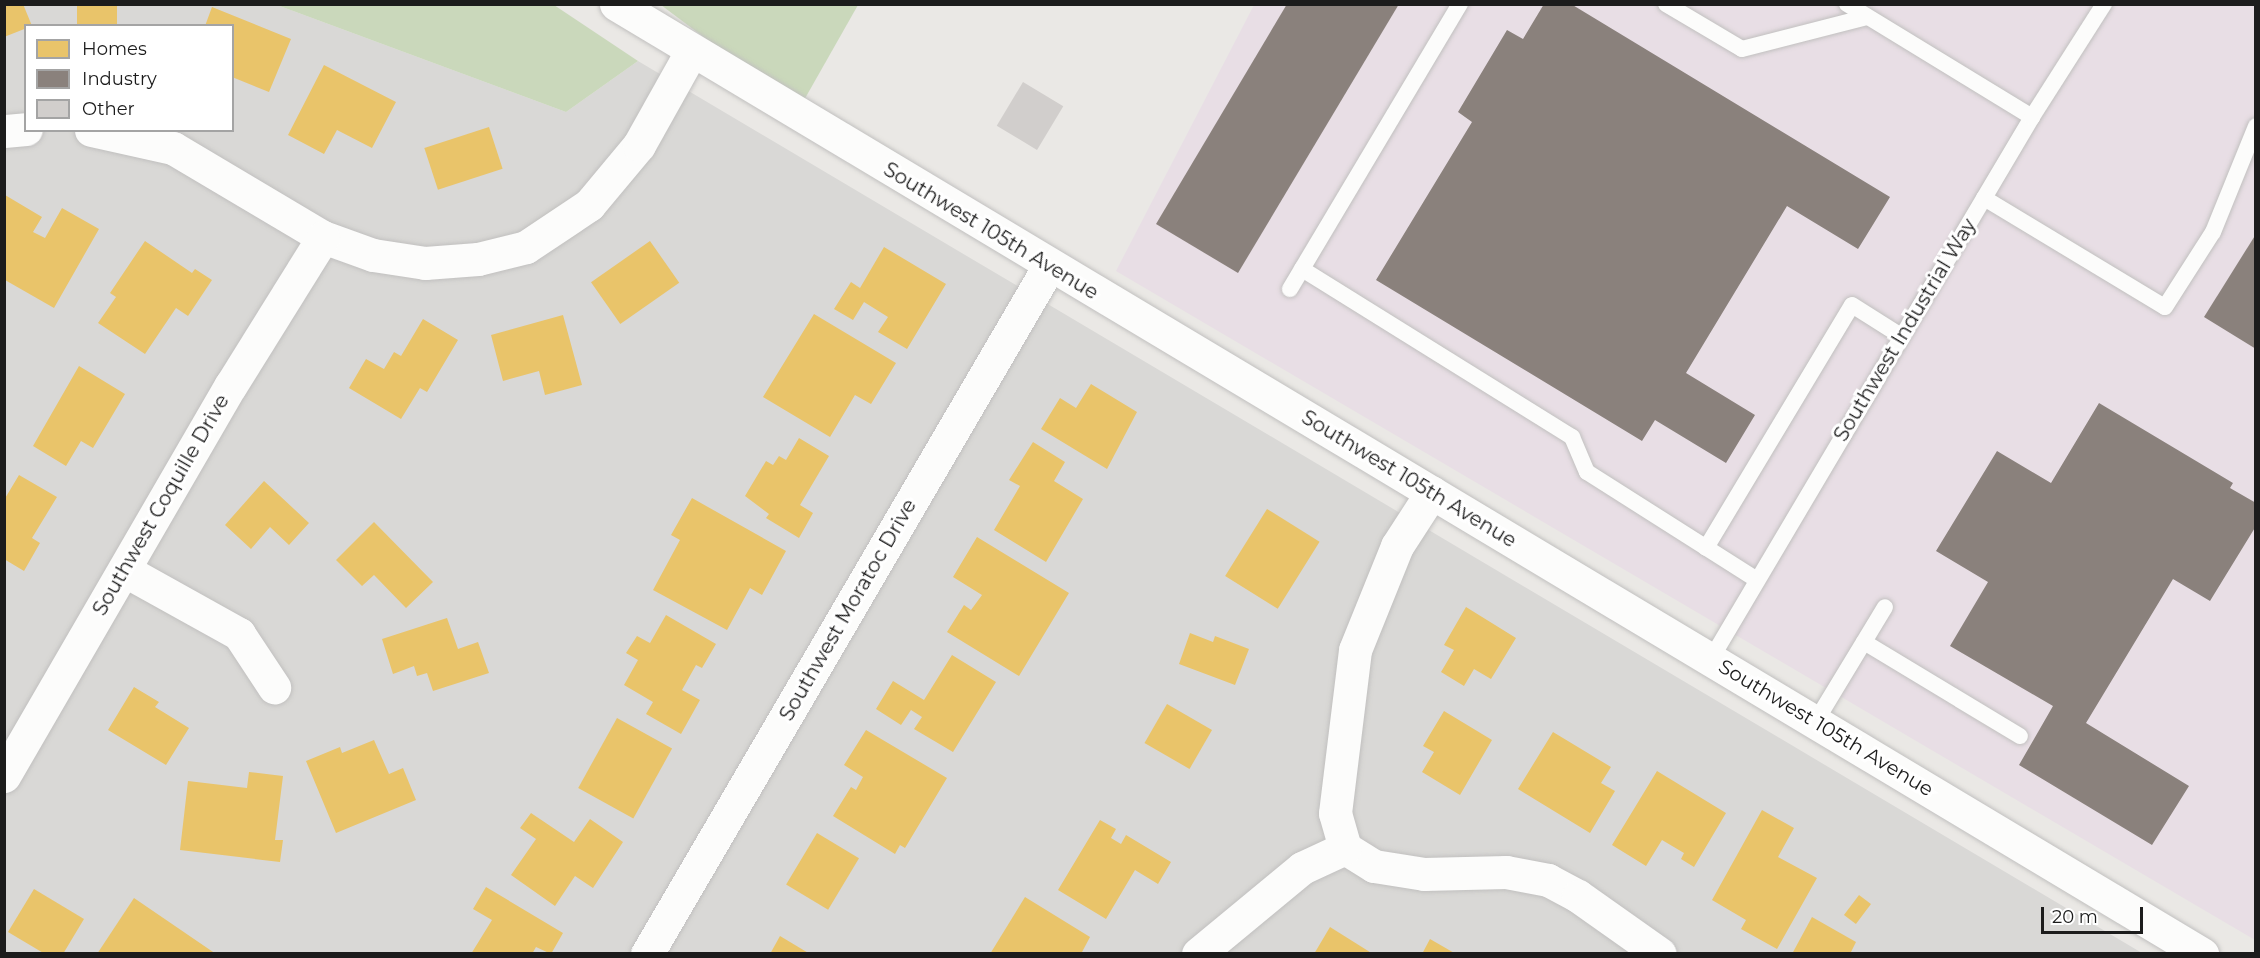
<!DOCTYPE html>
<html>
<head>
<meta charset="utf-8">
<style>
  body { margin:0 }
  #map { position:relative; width:2260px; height:958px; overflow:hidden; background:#eae8e5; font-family:Montserrat,sans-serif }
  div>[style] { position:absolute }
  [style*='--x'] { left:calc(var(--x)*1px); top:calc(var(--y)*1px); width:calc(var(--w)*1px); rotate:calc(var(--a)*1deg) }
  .residential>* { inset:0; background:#d9d8d6 }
  .industrial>* { inset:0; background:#e8dee5 }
  .forest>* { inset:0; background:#cad8bb }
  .homes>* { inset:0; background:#e9c46a; transform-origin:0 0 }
  .industry>* { inset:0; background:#8a817c }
  .building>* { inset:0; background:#d1cecc; transform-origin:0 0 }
  .roads { filter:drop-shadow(0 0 2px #c1c0bf) drop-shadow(0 0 2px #c1c0bf) }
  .service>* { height:16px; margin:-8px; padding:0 8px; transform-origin:8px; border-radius:8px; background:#fcfcfb }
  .minor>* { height:33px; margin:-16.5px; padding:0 16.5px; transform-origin:16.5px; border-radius:16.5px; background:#fcfcfb }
  .tertiary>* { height:33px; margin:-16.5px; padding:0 16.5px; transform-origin:16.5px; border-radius:16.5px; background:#fcfcfb }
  span { translate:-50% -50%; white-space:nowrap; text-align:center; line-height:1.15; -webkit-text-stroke:6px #fff; paint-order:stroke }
  .street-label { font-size:20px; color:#1c1c1c }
  .frame { position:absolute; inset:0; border:6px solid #1c1c1c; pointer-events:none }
  .legend { position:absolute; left:24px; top:24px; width:210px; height:108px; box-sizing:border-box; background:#fff; border:2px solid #a4a4a4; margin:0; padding:8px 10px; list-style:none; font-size:18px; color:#1c1c1c }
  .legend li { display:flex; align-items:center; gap:12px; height:30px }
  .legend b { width:30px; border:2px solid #a4a4a4 }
  .scale { position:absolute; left:2041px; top:907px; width:102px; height:27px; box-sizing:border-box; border:3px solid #1c1c1c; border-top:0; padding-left:8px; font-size:18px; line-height:21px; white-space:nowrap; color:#1c1c1c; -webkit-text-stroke:4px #fff; paint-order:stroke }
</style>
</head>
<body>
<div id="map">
  <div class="residential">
    <div style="clip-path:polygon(evenodd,5px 4px,277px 5px,566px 112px,638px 61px,2142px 953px,5px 954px,5px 4px,26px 26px,232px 26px,232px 130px,26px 130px,26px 26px)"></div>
  </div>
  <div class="industrial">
    <div style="clip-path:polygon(1254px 5px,2255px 5px,2255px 940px,1116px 271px)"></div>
  </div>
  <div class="forest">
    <div style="clip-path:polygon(277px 5px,554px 5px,638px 61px,566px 112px)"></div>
    <div style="clip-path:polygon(661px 5px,858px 5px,799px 109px)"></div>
  </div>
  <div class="homes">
    <div style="clip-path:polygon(4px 4px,23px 4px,32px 26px,4px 37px)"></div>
    <div style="left:77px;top:4px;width:40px;height:22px"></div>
    <div style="clip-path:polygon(212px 7px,291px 39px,269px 92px,232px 77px,232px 26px,205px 26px)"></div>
    <div style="clip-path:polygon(324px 65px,396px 102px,372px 148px,337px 130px,324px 154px,288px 135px)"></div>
    <div style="left:489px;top:127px;width:44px;height:68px;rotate:72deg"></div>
    <div style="clip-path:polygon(5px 195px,42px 217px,33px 232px,45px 238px,62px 208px,99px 229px,54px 308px,5px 280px)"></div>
    <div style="clip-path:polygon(145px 241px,192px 273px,195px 269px,212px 280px,188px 316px,176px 308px,145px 354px,98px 323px,116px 297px,110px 293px)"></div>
    <div style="left:650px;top:241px;width:51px;height:72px;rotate:55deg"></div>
    <div style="clip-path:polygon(884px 247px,946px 284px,907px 349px,878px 332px,888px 317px,864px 302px,853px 320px,834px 309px,851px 282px,860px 288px)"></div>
    <div style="clip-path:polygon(814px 314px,896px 363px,871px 404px,855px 395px,830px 437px,763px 397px)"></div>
    <div style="clip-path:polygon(563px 315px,582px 385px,545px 395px,539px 371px,503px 381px,491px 335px)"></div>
    <div style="clip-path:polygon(423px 319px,458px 340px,427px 392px,420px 388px,401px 419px,349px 388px,366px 359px,384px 369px,394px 352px,401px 356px)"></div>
    <div style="clip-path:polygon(79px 366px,125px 394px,93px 448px,81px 441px,66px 466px,33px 446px)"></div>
    <div style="clip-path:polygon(1091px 384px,1137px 412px,1107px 469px,1041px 429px,1060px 398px,1076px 408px)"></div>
    <div style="clip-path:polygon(799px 438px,829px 456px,800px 505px,813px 513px,799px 538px,766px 518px,769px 514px,745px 496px,766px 461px,773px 465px,779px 456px,786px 460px)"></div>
    <div style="clip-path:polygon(1033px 442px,1065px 462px,1054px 481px,1083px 499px,1046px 562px,994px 530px,1020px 486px,1009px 480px)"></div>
    <div style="clip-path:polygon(19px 475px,57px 497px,32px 538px,40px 543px,24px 571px,4px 559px,4px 500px)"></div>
    <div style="clip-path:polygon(264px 481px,309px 523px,289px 545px,270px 527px,251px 549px,225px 525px)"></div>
    <div style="clip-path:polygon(692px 498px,786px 551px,762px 595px,750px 588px,727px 630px,653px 590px,680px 540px,671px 535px)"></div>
    <div style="left:1267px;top:509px;width:62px;height:79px;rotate:32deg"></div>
    <div style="clip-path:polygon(374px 522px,433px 582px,406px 608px,374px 575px,362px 586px,336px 560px)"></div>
    <div style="clip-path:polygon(977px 537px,1069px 593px,1019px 676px,947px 632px,964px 605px,971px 610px,982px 595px,953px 577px)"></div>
    <div style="clip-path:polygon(1466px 607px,1516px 638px,1491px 679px,1474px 669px,1464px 686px,1441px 672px,1454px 650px,1444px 645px)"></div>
    <div style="clip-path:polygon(666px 615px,716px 644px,702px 668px,696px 665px,682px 690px,700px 700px,681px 734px,646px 714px,653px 702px,624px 685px,638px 660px,626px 653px,637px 636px,650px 643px)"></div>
    <div style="clip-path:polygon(447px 618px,458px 649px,478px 642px,489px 673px,433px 691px,427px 673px,417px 676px,414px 666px,393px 674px,382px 639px)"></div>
    <div style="clip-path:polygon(1190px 633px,1213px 642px,1215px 636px,1249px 649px,1235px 685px,1179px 664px)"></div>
    <div style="clip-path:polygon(952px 655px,996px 682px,953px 752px,914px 729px,922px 717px,911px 710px,901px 725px,876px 709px,893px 681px,924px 700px)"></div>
    <div style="clip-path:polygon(134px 687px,159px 702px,155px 707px,189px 728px,166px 765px,108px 730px)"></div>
    <div style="left:1167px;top:704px;width:52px;height:45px;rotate:30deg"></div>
    <div style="clip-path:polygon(1444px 711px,1492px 740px,1460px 795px,1422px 772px,1434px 752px,1423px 746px)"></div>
    <div style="left:617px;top:718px;width:63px;height:80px;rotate:29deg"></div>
    <div style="clip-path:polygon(866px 730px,947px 778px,905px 848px,900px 845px,895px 854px,833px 816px,851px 787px,856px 790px,863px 777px,844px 765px)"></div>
    <div style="clip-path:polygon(1553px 732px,1611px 767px,1601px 783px,1615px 791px,1590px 833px,1518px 789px)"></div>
    <div style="clip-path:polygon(374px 740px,389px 774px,403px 768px,416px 800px,336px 833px,306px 761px,340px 747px,342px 753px)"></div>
    <div style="clip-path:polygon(1657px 771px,1726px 813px,1694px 867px,1681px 859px,1684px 853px,1662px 840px,1646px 866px,1612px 845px)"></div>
    <div style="clip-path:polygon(249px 772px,283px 776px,275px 840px,283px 840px,280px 862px,180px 850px,188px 781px,247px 788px)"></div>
    <div style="clip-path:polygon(1762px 810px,1794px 828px,1778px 857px,1817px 878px,1777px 949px,1741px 929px,1746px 920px,1712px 900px)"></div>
    <div style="clip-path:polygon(531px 813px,574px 842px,590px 819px,623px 842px,593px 888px,575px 876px,555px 906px,511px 875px,536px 839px,520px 828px)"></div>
    <div style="clip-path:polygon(1100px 820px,1116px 829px,1111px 838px,1121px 844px,1126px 835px,1171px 862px,1158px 884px,1135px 870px,1106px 919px,1058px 890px)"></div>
    <div style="left:817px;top:833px;width:49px;height:60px;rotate:31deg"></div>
    <div style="clip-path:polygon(486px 887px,563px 933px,551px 954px,536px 947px,532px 954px,471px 954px,492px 920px,473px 909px)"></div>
    <div style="clip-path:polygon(34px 889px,84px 919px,63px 954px,45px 954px,8px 932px)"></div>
    <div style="left:1859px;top:895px;width:15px;height:25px;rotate:37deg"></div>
    <div style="clip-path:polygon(1025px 897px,1090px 937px,1081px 954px,990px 954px)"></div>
    <div style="clip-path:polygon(134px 898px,216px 954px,97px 954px)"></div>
    <div style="clip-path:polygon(1812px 917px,1856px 942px,1850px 954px,1792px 954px)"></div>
    <div style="clip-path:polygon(1330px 927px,1373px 954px,1314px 954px)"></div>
    <div style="clip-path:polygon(780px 936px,810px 954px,770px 954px)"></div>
    <div style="clip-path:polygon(1430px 939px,1456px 954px,1422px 954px)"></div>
  </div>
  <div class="industry">
    <div style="clip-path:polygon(1287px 4px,1399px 4px,1238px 273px,1156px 224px)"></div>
    <div style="clip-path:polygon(1544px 4px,1571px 4px,1890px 197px,1858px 249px,1787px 206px,1686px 373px,1755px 415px,1726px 463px,1655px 420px,1642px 441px,1376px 280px,1472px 122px,1458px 112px,1507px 30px,1523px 39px)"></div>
    <div style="clip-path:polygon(2256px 234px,2256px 349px,2204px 317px)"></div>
    <div style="clip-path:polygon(2099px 403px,2233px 483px,2230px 488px,2256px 503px,2256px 526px,2210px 601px,2173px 579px,2086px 723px,2189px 786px,2152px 845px,2019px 765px,2053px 706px,1950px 646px,1988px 582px,1936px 551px,1997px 451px,2051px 483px)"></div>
  </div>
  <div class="building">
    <div style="left:1023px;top:82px;width:47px;height:51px;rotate:31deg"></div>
  </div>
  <div class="roads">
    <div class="service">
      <div style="--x:1666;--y:4;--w:88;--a:30.6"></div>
      <div style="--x:1742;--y:49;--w:129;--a:-14.4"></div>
      <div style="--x:1847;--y:4;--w:217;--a:31.4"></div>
      <div style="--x:1984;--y:198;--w:211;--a:31.1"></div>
      <div style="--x:2165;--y:307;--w:89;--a:-57.4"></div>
      <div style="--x:2213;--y:232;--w:114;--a:-67.9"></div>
      <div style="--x:1302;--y:269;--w:318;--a:31.9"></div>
      <div style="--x:1572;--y:437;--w:38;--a:67"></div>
      <div style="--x:1587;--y:472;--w:201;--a:32.4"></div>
      <div style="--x:1290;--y:289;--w:332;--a:-59.2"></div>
      <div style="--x:1706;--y:548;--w:283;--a:-59"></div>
      <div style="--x:1852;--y:305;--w:58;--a:32.3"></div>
      <div style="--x:1864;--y:642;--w:182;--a:31.1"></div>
      <div style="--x:1711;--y:659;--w:630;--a:-59.36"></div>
      <div style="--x:2032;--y:117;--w:134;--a:-57.5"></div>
      <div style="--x:1816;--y:721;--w:133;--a:-58.8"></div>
    </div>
    <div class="minor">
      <div style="--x:91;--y:130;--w:84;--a:12.4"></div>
      <div style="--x:173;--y:148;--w:174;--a:30.7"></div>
      <div style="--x:323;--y:237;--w:53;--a:19.8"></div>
      <div style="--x:373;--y:255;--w:53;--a:8.7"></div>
      <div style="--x:425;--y:263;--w:53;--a:-4.3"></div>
      <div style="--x:478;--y:259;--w:49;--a:-14"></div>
      <div style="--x:526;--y:247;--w:76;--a:-33.7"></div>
      <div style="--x:589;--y:205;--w:78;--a:-50.2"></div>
      <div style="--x:639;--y:145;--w:107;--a:-60.8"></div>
      <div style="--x:4;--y:131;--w:22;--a:-5"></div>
      <div style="--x:124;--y:570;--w:132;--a:29.1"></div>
      <div style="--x:239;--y:634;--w:64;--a:56.6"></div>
      <div style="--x:4;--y:776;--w:452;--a:-59.9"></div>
      <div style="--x:231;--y:385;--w:174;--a:-58.1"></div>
      <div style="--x:1345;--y:848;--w:34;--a:32"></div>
      <div style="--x:1374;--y:866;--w:51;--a:9.1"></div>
      <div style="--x:1424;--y:874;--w:82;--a:-1.4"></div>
      <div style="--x:1506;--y:872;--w:43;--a:10.8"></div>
      <div style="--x:1548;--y:880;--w:34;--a:28"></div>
      <div style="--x:1578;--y:896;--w:100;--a:35.3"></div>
      <div style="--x:647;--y:954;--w:797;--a:-59.7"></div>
      <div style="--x:1198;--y:954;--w:135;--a:-39.6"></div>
      <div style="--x:1302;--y:868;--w:47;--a:-24.9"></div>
      <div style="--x:1345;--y:848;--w:36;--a:-106"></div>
      <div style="--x:1335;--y:813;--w:164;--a:-83"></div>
      <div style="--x:1355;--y:650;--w:112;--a:-68"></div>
      <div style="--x:1397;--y:546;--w:64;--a:-57.1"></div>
    </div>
    <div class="tertiary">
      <div style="--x:616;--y:4;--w:1849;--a:30.92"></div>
    </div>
  </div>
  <div class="street-label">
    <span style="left:991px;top:231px;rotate:31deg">Southwest 105th Avenue</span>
    <span style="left:1905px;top:330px;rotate:-59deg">Southwest Industrial Way</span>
    <span style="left:1409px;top:479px;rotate:31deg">Southwest 105th Avenue</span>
    <span style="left:161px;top:505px;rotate:-60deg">Southwest Coquille Drive</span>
    <span style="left:848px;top:610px;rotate:-60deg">Southwest Moratoc Drive</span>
    <span style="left:1826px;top:728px;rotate:31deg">Southwest 105th Avenue</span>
  </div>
  <div class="frame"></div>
  <ul class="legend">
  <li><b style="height:16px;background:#e9c46a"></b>Homes</li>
  <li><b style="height:16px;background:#8a817c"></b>Industry</li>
  <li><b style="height:16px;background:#d1cecc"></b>Other</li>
  </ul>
  <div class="scale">20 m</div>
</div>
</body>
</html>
